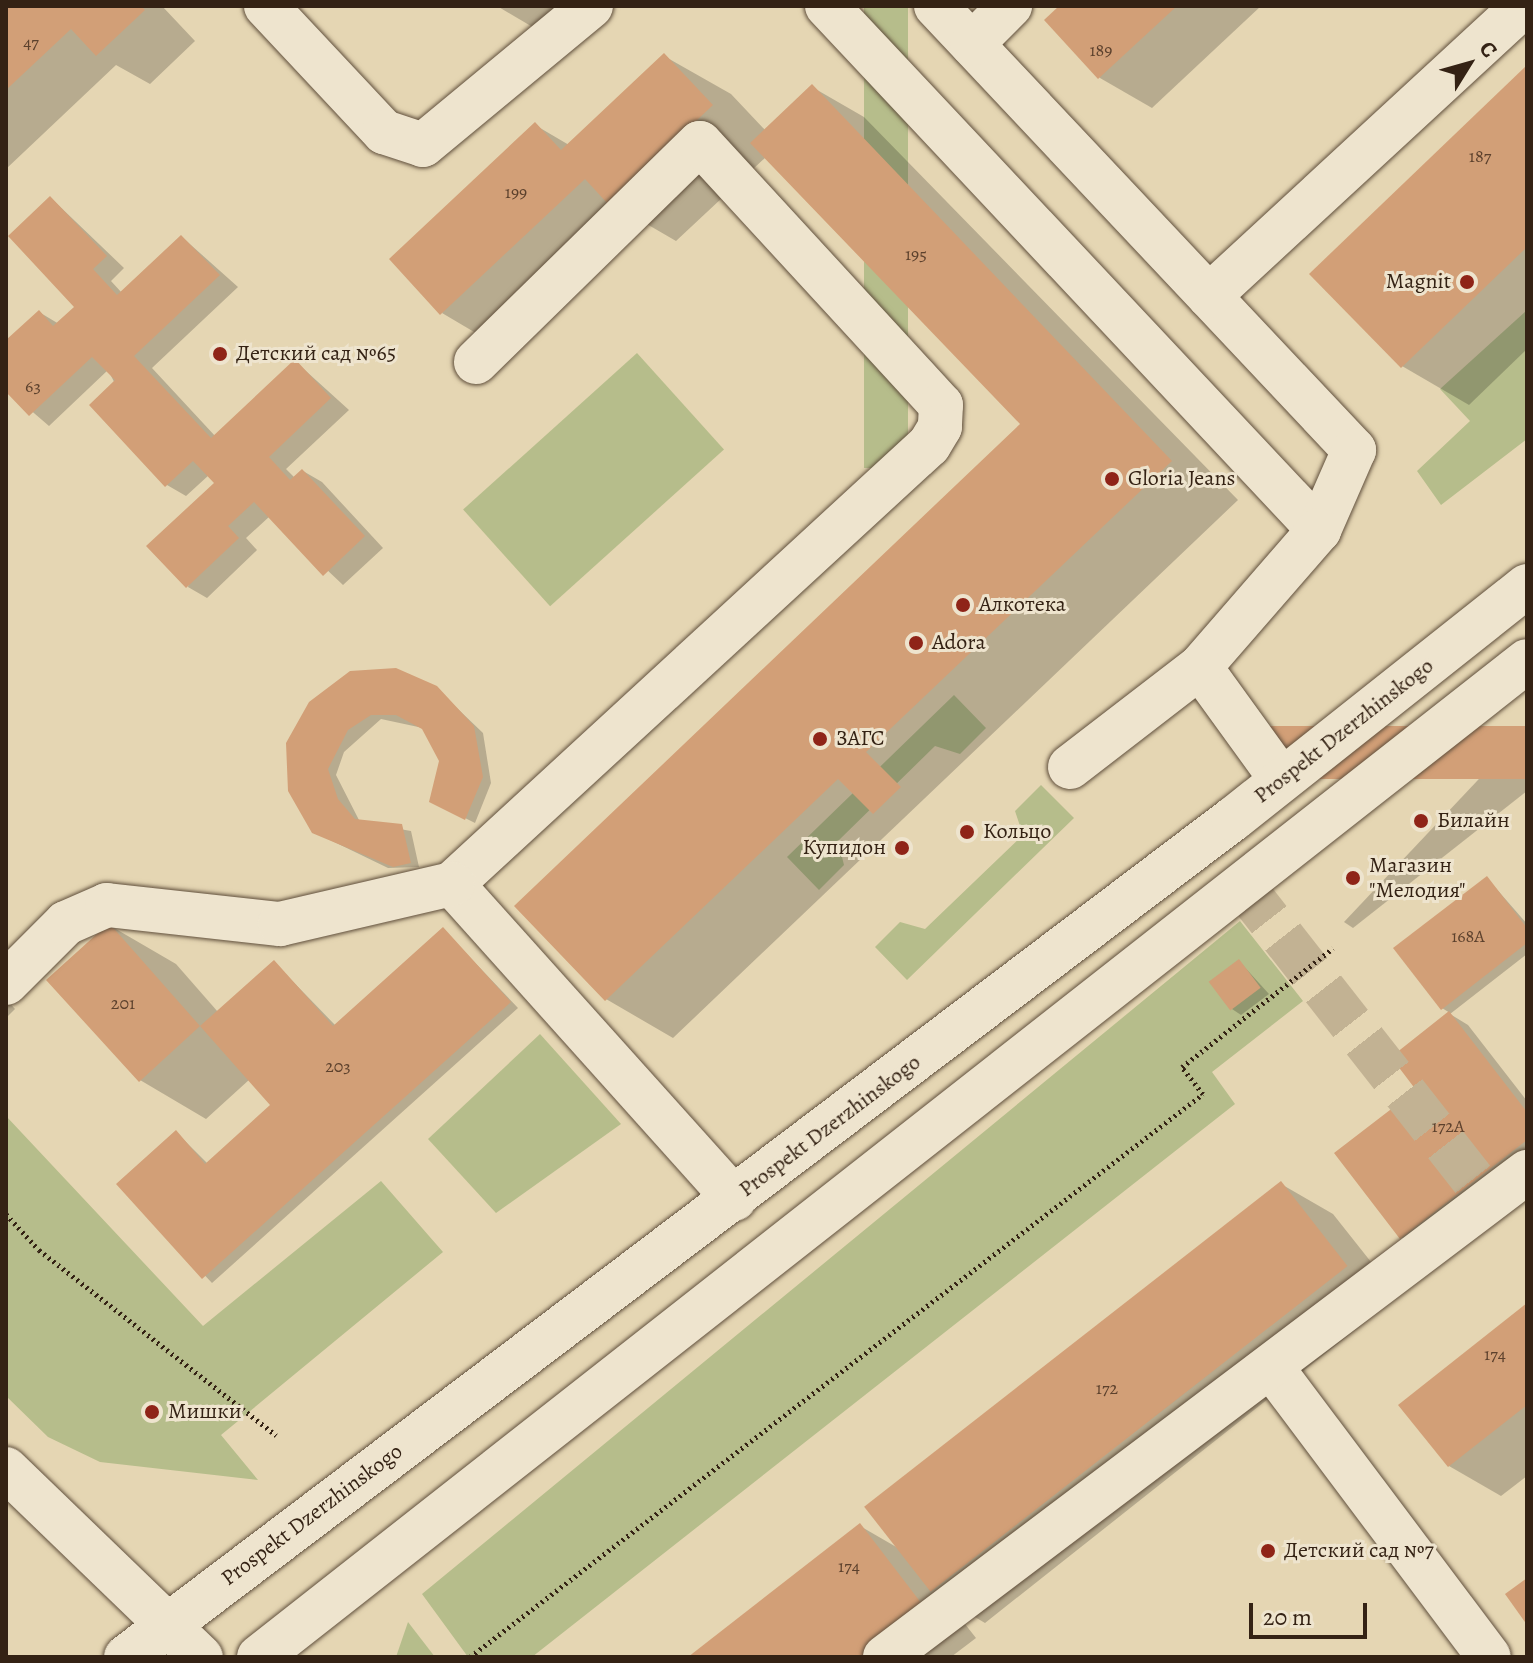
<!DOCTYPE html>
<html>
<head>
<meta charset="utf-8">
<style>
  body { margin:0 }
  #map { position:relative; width:1533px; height:1663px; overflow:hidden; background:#e5d6b3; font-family:Alegreya,serif }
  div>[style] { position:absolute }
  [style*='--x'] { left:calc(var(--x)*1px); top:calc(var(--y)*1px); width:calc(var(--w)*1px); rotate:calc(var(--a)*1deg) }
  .green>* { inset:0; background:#b6bd8b; transform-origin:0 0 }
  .shadow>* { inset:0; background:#0003 }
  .building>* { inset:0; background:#d29f77; transform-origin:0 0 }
  .minor-tunnel>* { height:44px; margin-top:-22px; transform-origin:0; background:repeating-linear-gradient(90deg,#c2b293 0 44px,transparent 0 66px) }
  .path>* { height:5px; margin-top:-2.5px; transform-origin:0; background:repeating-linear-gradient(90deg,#342214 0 2px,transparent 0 6px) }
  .roads { filter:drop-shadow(0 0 2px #604f3c) drop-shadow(0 0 2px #604f3c) }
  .minor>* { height:44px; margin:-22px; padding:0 22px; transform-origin:22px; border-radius:22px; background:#eee4ce }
  .dots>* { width:22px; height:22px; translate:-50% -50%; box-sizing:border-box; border:4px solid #eee4ce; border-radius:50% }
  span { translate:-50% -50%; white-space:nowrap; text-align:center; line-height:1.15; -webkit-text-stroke:6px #eee4ce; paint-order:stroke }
  .number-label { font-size:18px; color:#5c412d }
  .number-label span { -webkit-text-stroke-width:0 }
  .poi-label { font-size:22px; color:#342214 }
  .right { translate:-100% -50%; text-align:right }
  .left { translate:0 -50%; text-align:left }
  .street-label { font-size:22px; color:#342214 }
  .frame { position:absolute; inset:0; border:8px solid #342214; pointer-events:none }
  .north { position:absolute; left:1429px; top:24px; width:80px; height:80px; -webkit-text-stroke:6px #eee4ce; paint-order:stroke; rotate:53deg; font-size:22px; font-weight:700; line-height:32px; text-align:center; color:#342214 }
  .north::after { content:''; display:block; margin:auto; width:28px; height:36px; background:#342214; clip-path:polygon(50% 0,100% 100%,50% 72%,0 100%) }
  .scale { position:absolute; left:1249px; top:1603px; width:118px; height:36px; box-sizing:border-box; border:4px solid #342214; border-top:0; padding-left:10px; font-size:24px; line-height:28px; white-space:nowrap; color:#342214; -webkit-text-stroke:6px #eee4ce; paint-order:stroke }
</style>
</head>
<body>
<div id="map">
  <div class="green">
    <div style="left:864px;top:6px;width:44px;height:462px"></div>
    <div style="clip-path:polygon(1527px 310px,1527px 439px,1441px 505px,1417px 471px,1470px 421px,1440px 389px)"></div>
    <div style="left:637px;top:353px;width:130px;height:234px;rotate:48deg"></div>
    <div style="clip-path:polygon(954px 695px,986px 728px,960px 754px,935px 746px,838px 841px,844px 865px,819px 890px,787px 857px)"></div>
    <div style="clip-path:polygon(1041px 785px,1074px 818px,907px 980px,875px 947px,900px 922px,925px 929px,1023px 835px,1015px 811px)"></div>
    <div style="clip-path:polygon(1240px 921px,1303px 1001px,1212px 1072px,1235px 1104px,532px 1657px,468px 1657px,422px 1594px)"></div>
    <div style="clip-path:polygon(540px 1034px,621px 1124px,496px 1213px,428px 1139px)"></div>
    <div style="clip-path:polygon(6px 1116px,203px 1326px,381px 1181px,443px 1252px,221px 1435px,258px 1480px,100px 1462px,48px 1437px,6px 1396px)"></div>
    <div style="clip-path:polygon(408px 1622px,435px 1657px,396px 1657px)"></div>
  </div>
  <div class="shadow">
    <div style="clip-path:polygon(6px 6px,162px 6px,195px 41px,150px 84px,116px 65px,6px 169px)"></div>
    <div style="clip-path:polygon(497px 6px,558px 6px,536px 29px)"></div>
    <div style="clip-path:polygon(1062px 6px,1261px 6px,1152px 108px,1100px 78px,1047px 20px)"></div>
    <div style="clip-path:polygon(664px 56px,731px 94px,766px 131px,812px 87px,864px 117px,1238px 500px,673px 1038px,606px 999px,1023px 424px,766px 157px,676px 241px,645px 223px,508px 352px,442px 313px,535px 125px,569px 145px)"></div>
    <div style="clip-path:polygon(1527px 67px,1527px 349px,1469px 405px,1402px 366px)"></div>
    <div style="clip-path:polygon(51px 198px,124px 268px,111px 281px,122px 293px,182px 237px,238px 287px,152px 368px,216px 437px,296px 362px,349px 410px,286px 469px,295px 478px,303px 471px,322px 482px,383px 548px,343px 585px,270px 516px,246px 538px,257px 550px,207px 598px,188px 587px,217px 483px,209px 475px,186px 496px,167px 485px,108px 370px,49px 426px,6px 389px,6px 343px,39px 312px,59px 324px,77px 307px)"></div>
    <div style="clip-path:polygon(436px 688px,483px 733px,491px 783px,475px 823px,441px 806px,441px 760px,423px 728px,381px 719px,344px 752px,336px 775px,360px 822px,411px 831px,419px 867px,388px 868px,324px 837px,288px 743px)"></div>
    <div style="clip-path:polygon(1527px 728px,1527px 791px,1353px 928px,1344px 922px)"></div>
    <div style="clip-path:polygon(1487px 878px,1527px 924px,1527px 954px,1450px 1014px,1468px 1025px,1527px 1101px,1527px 1165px,1420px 1248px,1401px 1237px,1419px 1090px,1393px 1057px,1450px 1013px,1442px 1008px)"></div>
    <div style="clip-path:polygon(109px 925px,176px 964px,218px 1012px,274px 962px,336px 1026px,443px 929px,518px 1008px,212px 1283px,119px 1184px,176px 1132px,208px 1164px,273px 1105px,250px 1079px,206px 1119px,140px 1080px)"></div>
    <div style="clip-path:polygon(1239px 961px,1269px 994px,1241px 1015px,1232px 1009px)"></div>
    <div style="clip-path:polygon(6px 999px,15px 1009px,6px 1018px)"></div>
    <div style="clip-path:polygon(1281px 1184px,1333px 1214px,1398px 1296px,985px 1623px,946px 1600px,976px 1638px,951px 1657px,691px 1657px,860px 1526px,898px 1548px)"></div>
    <div style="clip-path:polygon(1527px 1305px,1527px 1476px,1501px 1496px,1449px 1466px,1401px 1405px)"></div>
  </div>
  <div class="building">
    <div style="clip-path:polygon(6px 6px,141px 6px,145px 10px,96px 56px,71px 29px,6px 90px)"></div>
    <div style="clip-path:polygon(1059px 6px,1177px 6px,1098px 79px,1044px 20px)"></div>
    <div style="clip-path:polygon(664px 53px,713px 105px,608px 204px,585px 179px,440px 315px,389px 259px,535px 122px,561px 150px)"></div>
    <div style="clip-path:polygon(1527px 65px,1527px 247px,1401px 368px,1309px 274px)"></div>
    <div style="clip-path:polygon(812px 84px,1172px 461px,866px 752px,901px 787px,873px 814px,838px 779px,605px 1001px,514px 906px,1020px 424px,750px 143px)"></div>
    <div style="clip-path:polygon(50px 196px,107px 256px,93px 269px,117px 295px,181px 235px,220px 275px,134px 356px,211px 438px,295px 359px,331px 398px,269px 457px,290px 480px,302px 469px,365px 536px,323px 576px,254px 502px,228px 526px,239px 538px,186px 588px,146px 546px,214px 483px,193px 461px,165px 487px,89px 405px,115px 380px,92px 357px,29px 416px,6px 392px,6px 340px,39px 310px,53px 326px,74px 307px,8px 236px)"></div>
    <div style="clip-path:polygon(396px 668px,437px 686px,474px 726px,483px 777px,465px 820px,429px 802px,439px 761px,422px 729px,396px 715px,371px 715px,348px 730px,328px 769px,338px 799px,355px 819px,402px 824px,411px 863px,393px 867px,312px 833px,288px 791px,286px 743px,309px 702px,350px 671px)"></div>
    <div style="left:1527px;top:726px;width:53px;height:267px;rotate:90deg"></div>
    <div style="clip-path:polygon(1487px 876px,1527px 928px,1527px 943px,1441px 1010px,1393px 948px)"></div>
    <div style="clip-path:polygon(109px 923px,200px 1026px,274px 960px,333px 1026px,443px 927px,511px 1002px,202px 1279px,116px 1184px,176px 1130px,205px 1164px,270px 1105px,200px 1026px,139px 1082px,46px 980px)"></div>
    <div style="left:1239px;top:959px;width:36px;height:38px;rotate:53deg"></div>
    <div style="clip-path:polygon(1449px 1011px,1527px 1112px,1527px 1140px,1400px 1239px,1334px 1153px,1416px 1090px,1391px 1057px)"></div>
    <div style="left:1281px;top:1181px;width:108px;height:529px;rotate:52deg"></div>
    <div style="clip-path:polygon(1527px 1303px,1527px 1405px,1448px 1467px,1398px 1405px)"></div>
    <div style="clip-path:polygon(860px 1523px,925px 1608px,862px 1657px,688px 1657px)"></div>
    <div style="clip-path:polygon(1527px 1578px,1527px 1625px,1505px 1594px)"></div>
  </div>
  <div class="minor-tunnel">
    <div style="--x:1242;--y:885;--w:376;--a:51.9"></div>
  </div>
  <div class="path">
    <div style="--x:6;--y:1214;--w:49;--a:47.5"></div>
    <div style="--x:39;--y:1250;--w:301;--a:38"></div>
    <div style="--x:470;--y:1657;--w:924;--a:-37.53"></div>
    <div style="--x:1203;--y:1094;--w:34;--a:-128"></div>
    <div style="--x:1182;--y:1067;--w:192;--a:-38.2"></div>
  </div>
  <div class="roads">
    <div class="minor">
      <div style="--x:266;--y:6;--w:173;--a:46.9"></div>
      <div style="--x:384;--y:132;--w:41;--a:18.4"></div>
      <div style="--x:423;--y:145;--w:218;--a:-39.6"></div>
      <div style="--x:827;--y:6;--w:719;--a:46.8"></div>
      <div style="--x:936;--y:6;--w:610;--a:46.73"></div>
      <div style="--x:1354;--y:450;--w:87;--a:113.6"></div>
      <div style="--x:1319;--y:530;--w:181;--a:131"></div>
      <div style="--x:1200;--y:667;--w:138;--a:54.1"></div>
      <div style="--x:972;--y:44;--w:54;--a:-45"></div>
      <div style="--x:1209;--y:296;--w:427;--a:-42.7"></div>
      <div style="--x:476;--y:362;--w:313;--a:-44.4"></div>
      <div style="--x:700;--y:143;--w:356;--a:47.4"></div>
      <div style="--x:941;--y:405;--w:22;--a:93"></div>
      <div style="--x:940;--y:427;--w:21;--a:121"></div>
      <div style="--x:929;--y:445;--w:648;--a:137.38"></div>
      <div style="--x:452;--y:884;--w:423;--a:48.1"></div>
      <div style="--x:1070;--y:767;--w:164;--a:-37.6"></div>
      <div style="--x:6;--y:983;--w:85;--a:-45"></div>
      <div style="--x:66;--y:923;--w:45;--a:-23.7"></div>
      <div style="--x:107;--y:905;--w:174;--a:6.3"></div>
      <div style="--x:280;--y:924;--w:177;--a:-13.1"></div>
      <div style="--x:1272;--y:1368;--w:361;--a:53.1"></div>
      <div style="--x:6;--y:1469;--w:271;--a:44"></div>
      <div style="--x:126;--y:1657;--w:1388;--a:-37.13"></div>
      <div style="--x:1233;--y:819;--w:375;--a:-38.4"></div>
      <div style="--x:259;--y:1657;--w:1612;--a:-38.15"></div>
      <div style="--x:885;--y:1657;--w:805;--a:-37.07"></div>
    </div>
  </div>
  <div class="dots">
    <div style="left:1467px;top:282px;background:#8f2418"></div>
    <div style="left:220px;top:354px;background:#8f2418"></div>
    <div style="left:1112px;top:479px;background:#8f2418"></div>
    <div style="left:963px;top:605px;background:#8f2418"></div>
    <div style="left:916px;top:643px;background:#8f2418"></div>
    <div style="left:820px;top:739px;background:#8f2418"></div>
    <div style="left:1421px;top:821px;background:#8f2418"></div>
    <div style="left:967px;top:832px;background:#8f2418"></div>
    <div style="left:902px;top:848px;background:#8f2418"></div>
    <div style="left:1353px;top:878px;background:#8f2418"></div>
    <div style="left:152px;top:1412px;background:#8f2418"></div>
    <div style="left:1268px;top:1551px;background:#8f2418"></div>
  </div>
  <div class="number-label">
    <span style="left:31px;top:42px">47</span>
    <span style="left:1101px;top:50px">189</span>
    <span style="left:1480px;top:156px">187</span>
    <span style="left:516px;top:192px">199</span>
    <span style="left:916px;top:254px">195</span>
    <span style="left:33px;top:386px">63</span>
    <span style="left:1468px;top:936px">168А</span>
    <span style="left:123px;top:1003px">201</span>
    <span style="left:338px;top:1066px">203</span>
    <span style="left:1448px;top:1126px">172А</span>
    <span style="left:1495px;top:1354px">174</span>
    <span style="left:1107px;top:1388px">172</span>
    <span style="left:849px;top:1566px">174</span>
  </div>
  <div class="poi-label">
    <span class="right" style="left:1451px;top:282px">Magnit</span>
    <span class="left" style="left:236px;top:354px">Детский сад №65</span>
    <span class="left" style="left:1128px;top:479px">Gloria Jeans</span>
    <span class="left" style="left:979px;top:605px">Алкотека</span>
    <span class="left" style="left:932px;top:643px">Adora</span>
    <span class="left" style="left:836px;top:739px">ЗАГС</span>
    <span class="left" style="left:1437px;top:821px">Билайн</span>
    <span class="left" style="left:983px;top:832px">Кольцо</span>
    <span class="right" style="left:886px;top:848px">Купидон</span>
    <span class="left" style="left:1369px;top:878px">Магазин<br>"Мелодия"</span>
    <span class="left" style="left:168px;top:1412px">Мишки</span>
    <span class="left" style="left:1284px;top:1551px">Детский сад №7</span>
  </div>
  <div class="street-label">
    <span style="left:1344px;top:731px;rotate:-38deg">Prospekt Dzerzhinskogo</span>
    <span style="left:830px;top:1126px;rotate:-37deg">Prospekt Dzerzhinskogo</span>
    <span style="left:312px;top:1515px;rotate:-37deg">Prospekt Dzerzhinskogo</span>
  </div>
  <div class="frame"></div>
  <div class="north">С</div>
  <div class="scale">20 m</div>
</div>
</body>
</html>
